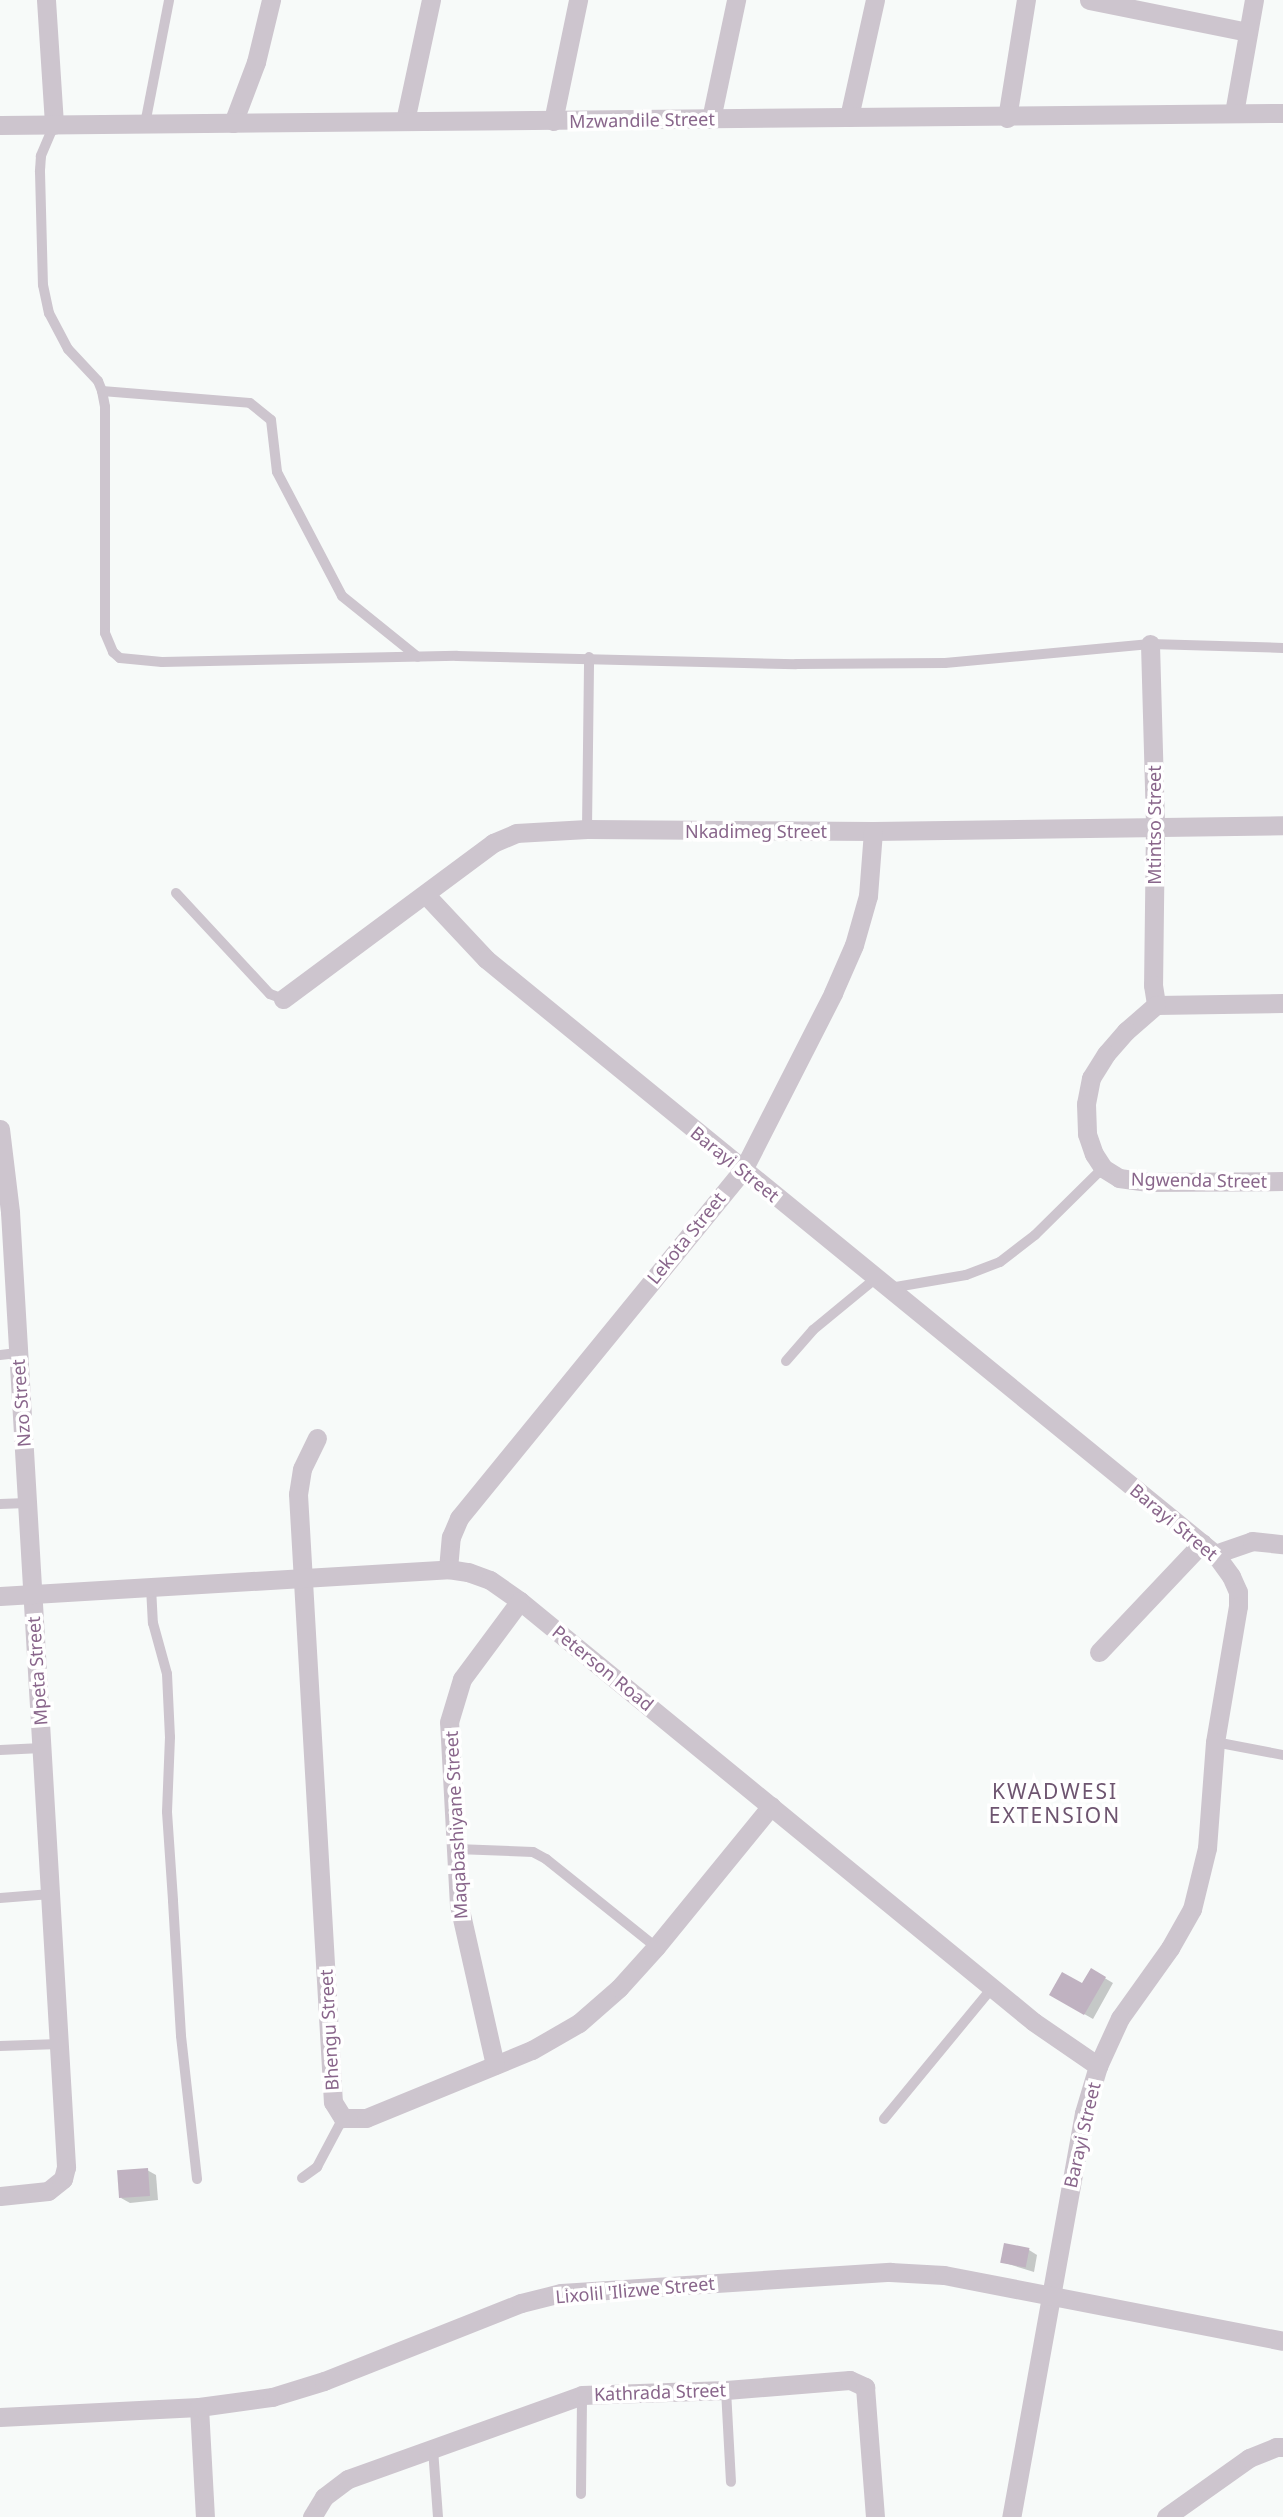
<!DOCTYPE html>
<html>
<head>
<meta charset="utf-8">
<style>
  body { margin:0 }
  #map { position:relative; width:1283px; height:2517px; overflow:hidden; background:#f7faf9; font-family:"Noto Sans",sans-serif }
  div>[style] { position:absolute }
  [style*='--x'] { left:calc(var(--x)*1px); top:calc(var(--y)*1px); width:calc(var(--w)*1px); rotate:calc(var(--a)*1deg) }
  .shadow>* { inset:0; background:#0003 }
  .building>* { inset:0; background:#c0b2c1; transform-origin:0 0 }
  .service>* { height:10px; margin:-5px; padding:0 5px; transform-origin:5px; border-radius:5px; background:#cdc5ce }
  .minor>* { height:19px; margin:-9.5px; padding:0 9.5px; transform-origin:9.5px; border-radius:9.5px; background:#cdc5ce }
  span { translate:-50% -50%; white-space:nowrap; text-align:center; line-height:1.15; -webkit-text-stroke:7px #fff; paint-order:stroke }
  .street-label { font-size:18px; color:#89668b }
  .quarter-label { font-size:21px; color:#6e5570; letter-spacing:2px }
</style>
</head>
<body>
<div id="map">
  <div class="shadow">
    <div style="clip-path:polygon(1091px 1970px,1113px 1983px,1093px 2019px,1051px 1995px,1083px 1985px)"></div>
    <div style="clip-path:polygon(147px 2170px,156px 2175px,158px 2200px,130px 2203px,121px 2198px)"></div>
    <div style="clip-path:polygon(1029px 2250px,1037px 2255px,1034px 2272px,1002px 2262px)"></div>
  </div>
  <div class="building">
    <div style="clip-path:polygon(1091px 1968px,1106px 1977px,1084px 2015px,1049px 1995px,1062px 1972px,1082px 1983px)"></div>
    <div style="left:148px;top:2168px;width:28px;height:31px;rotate:86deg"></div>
    <div style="left:1004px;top:2243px;width:26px;height:20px;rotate:11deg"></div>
  </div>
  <div class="service">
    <div style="--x:145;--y:124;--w:126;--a:-79"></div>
    <div style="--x:54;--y:125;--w:34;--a:113"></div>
    <div style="--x:41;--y:156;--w:16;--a:94"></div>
    <div style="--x:40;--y:172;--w:113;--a:88.5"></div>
    <div style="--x:43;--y:285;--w:29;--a:78"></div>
    <div style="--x:49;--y:313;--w:41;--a:62.2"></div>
    <div style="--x:68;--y:349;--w:44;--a:46.8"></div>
    <div style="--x:98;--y:381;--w:11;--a:68"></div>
    <div style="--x:102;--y:391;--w:16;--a:79"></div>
    <div style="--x:105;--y:407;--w:226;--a:90"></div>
    <div style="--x:105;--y:633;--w:21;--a:67"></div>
    <div style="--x:113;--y:652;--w:9;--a:41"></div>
    <div style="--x:120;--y:658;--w:42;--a:5.4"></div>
    <div style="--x:162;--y:662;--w:295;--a:-1.2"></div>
    <div style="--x:457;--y:656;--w:339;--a:1.4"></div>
    <div style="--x:796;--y:664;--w:149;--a:-0.4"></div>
    <div style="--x:945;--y:663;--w:206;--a:-5.3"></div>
    <div style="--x:1150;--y:644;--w:133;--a:1.7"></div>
    <div style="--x:102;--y:391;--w:148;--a:4.6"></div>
    <div style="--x:250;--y:403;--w:27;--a:39"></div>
    <div style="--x:271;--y:420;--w:52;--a:83.4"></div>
    <div style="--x:277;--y:472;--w:140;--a:62.3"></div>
    <div style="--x:342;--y:596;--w:97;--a:38.8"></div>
    <div style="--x:587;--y:829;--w:172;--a:-89.3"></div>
    <div style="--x:176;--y:893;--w:138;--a:47.1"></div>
    <div style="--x:270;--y:994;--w:14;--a:21"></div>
    <div style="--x:890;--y:1288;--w:77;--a:-9.7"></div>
    <div style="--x:966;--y:1275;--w:36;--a:-21"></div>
    <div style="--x:1000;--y:1262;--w:44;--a:-37.6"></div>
    <div style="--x:1035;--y:1235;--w:95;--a:-44.6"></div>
    <div style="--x:0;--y:1355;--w:17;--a:-7"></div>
    <div style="--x:786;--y:1361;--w:41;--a:-48.9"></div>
    <div style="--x:813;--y:1330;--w:82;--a:-39.5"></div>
    <div style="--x:0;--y:1504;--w:27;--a:-2"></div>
    <div style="--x:151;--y:1587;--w:36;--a:87"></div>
    <div style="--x:153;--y:1623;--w:53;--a:74.6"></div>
    <div style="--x:167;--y:1674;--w:63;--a:87.3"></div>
    <div style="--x:170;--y:1737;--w:75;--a:92.3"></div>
    <div style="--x:167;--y:1812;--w:89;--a:86.1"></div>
    <div style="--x:173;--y:1901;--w:135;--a:86.6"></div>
    <div style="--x:181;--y:2036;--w:144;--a:83.6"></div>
    <div style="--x:1215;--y:1742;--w:69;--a:10.8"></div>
    <div style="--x:0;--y:1750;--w:42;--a:-2.7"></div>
    <div style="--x:456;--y:1849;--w:77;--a:2.2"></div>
    <div style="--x:533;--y:1852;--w:15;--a:28"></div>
    <div style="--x:546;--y:1859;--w:141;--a:38.7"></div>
    <div style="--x:0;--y:1898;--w:51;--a:-4.5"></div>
    <div style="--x:0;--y:2046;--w:60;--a:-1.9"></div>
    <div style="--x:884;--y:2119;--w:170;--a:-50.5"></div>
    <div style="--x:302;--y:2178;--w:19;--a:-36"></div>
    <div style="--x:317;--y:2167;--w:55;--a:-62"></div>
    <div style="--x:726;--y:2390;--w:92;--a:86.9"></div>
    <div style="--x:433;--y:2449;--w:68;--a:85.8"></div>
    <div style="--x:581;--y:2494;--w:99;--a:-89.4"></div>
  </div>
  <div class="minor">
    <div style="--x:46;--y:0;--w:125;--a:86.3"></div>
    <div style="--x:1089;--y:0;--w:162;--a:11.4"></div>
    <div style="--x:1234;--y:113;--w:115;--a:-80"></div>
    <div style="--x:849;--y:117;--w:120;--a:-77.5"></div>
    <div style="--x:1007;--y:118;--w:120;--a:-80.9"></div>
    <div style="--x:711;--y:119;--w:122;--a:-78.1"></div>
    <div style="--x:405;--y:121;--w:124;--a:-77.9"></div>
    <div style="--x:553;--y:121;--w:124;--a:-78.3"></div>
    <div style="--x:233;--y:123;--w:65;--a:-69.3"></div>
    <div style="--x:256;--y:62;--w:64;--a:-76.4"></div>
    <div style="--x:0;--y:125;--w:1283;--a:-0.54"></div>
    <div style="--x:1150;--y:644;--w:182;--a:88.4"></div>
    <div style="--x:1155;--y:826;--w:159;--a:90.7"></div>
    <div style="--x:1153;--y:985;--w:20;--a:81"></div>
    <div style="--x:426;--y:895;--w:88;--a:46.8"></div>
    <div style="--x:486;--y:959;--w:941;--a:39.22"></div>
    <div style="--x:1215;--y:1554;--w:27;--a:54"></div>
    <div style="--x:1231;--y:1576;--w:17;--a:66"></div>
    <div style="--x:1238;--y:1592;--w:14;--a:90"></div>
    <div style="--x:1238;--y:1606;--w:138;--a:99.6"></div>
    <div style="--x:1215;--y:1742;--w:106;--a:94.3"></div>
    <div style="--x:1207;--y:1848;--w:63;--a:103.8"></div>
    <div style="--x:1192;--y:1909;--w:45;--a:119.4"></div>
    <div style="--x:1170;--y:1948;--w:86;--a:125.5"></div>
    <div style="--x:1120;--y:2018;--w:53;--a:114.6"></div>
    <div style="--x:1098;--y:2066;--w:49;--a:106.6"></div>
    <div style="--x:1084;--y:2113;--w:411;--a:100.2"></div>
    <div style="--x:283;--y:999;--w:262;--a:-36.6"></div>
    <div style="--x:493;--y:843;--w:25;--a:-23"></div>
    <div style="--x:516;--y:833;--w:71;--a:-3.2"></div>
    <div style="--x:587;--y:829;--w:286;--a:0.4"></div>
    <div style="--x:873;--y:831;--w:410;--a:-0.8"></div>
    <div style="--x:1283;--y:1003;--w:127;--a:179.1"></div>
    <div style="--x:1156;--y:1005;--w:40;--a:139"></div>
    <div style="--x:1126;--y:1031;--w:30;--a:131"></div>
    <div style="--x:1106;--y:1054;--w:28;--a:122"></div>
    <div style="--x:1091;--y:1078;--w:26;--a:101"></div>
    <div style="--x:1086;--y:1104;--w:30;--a:88"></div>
    <div style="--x:1087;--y:1134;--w:21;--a:71"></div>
    <div style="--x:1094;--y:1154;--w:17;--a:57"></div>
    <div style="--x:1103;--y:1168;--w:19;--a:32"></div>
    <div style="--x:1119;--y:1178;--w:28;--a:8"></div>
    <div style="--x:1147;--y:1182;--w:136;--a:-0.4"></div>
    <div style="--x:0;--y:1129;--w:84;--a:83.1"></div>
    <div style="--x:10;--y:1212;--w:957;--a:86.64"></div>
    <div style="--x:66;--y:2167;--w:12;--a:104"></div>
    <div style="--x:63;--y:2179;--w:19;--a:141"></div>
    <div style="--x:48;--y:2191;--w:48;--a:174.1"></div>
    <div style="--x:317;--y:1438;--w:34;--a:116"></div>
    <div style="--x:302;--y:1469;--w:25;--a:99"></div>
    <div style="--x:298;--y:1494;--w:609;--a:86.71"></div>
    <div style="--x:333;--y:2102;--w:19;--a:58"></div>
    <div style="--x:343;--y:2118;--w:23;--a:0"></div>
    <div style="--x:366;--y:2118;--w:179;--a:-22.3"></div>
    <div style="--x:532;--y:2050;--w:54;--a:-29.9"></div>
    <div style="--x:579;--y:2023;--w:53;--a:-41.2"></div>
    <div style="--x:619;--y:1988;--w:55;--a:-47.9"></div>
    <div style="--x:656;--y:1947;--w:182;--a:-50.8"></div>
    <div style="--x:1215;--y:1554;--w:39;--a:-19"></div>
    <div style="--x:1252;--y:1541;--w:31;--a:6"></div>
    <div style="--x:448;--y:1569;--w:32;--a:-85"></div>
    <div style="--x:451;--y:1537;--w:21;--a:-67"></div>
    <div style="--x:459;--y:1518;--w:449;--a:-50.8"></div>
    <div style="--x:743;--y:1170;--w:199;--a:-63"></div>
    <div style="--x:833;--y:993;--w:52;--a:-66.4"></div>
    <div style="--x:854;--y:945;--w:51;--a:-74.1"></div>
    <div style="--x:868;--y:896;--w:65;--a:-85.6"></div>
    <div style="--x:0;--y:1596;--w:449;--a:-3.4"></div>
    <div style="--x:448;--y:1569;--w:20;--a:9"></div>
    <div style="--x:468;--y:1572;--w:23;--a:20"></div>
    <div style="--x:490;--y:1580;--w:37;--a:35"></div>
    <div style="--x:520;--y:1601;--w:664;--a:39.32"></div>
    <div style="--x:1034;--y:2022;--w:78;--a:34.5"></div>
    <div style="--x:1099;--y:1652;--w:150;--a:-46.6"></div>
    <div style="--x:495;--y:2065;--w:164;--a:-102.7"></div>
    <div style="--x:459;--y:1905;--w:183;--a:-93.1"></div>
    <div style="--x:449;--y:1722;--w:45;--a:-73.2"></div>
    <div style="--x:462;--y:1679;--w:97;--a:-53.4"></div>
    <div style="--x:199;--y:2407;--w:110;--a:86.9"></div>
    <div style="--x:0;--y:2417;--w:199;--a:-2.9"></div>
    <div style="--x:199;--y:2407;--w:74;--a:-7.8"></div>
    <div style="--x:272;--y:2397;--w:54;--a:-17.1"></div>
    <div style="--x:324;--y:2381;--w:212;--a:-21.6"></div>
    <div style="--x:521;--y:2303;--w:41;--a:-14"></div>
    <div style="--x:561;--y:2293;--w:330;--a:-3.7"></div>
    <div style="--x:890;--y:2272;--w:54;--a:3.2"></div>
    <div style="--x:944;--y:2275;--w:345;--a:11"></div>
    <div style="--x:312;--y:2517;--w:23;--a:-59"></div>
    <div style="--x:324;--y:2497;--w:30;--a:-37"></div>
    <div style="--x:348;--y:2479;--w:249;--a:-19.7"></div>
    <div style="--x:582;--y:2395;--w:144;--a:-2"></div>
    <div style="--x:726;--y:2390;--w:124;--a:-4.6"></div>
    <div style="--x:850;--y:2380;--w:17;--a:25"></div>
    <div style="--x:865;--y:2387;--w:130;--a:85.6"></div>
    <div style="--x:1166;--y:2517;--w:102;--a:-35.4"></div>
    <div style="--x:1249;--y:2458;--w:29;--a:-22"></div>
    <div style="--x:1276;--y:2447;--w:7;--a:0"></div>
  </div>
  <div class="street-label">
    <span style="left:642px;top:120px;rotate:-1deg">Mzwandile Street</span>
    <span style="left:1154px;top:825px;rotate:-90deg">Mtintso Street</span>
    <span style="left:756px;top:831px">Nkadimeg Street</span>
    <span style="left:735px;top:1164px;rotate:39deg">Barayi Street</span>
    <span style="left:1199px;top:1180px;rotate:1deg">Ngwenda Street</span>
    <span style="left:686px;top:1238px;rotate:-51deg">Lekota Street</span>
    <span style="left:21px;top:1403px;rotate:-94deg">Nzo Street</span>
    <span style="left:1174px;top:1522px;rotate:40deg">Barayi Street</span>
    <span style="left:603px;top:1668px;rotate:39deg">Peterson Road</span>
    <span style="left:37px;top:1671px;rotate:-94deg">Mpeta Street</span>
    <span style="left:456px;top:1825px;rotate:-93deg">Maqabashiyane Street</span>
    <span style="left:329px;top:2030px;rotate:-93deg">Bhengu Street</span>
    <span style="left:1082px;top:2135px;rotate:-77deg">Barayi Street</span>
    <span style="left:635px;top:2290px;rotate:-5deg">Lixolil 'Ilizwe Street</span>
    <span style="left:660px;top:2392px;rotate:-2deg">Kathrada Street</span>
  </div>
  <div class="quarter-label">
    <span style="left:1055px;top:1803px">KWADWESI<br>EXTENSION</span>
  </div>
</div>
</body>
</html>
